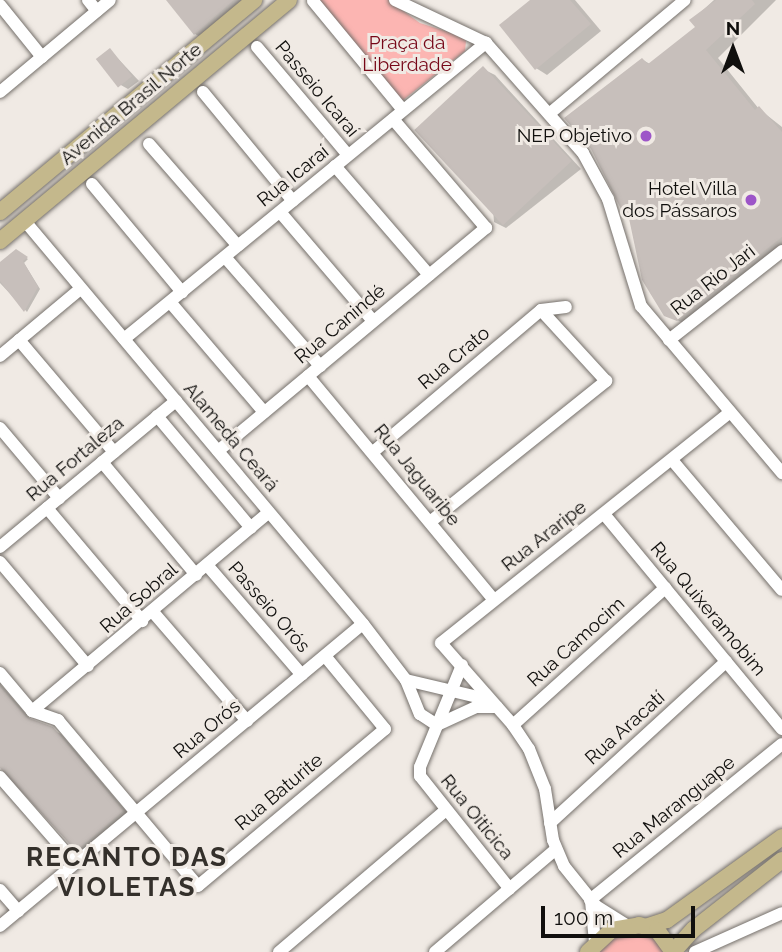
<!DOCTYPE html>
<html>
<head>
<meta charset="utf-8">
<style>
  body { margin:0 }
  #map { position:relative; width:782px; height:952px; overflow:hidden; background:#f0eae4; font-family:Raleway,sans-serif }
  div>[style] { position:absolute }
  [style*='--x'] { left:calc(var(--x)*1px); top:calc(var(--y)*1px); width:calc(var(--w)*1px); rotate:calc(var(--a)*1deg) }
  .green>* { inset:0; background:#fcb5b2 }
  .shadow>* { inset:0; background:#0003 }
  .building>* { inset:0; background:#c7bfbb; transform-origin:0 0 }
  .roads { filter:drop-shadow(0 0 2px #75706b) drop-shadow(0 0 2px #75706b) }
  .minor>* { height:12px; margin:-6px; padding:0 6px; transform-origin:6px; border-radius:6px; background:#fff }
  .major>* { height:16px; margin:-8px; padding:0 8px; transform-origin:8px; border-radius:8px; background:#c4b88c }
  .dots>* { width:19px; height:19px; translate:-50% -50%; box-sizing:border-box; border:4px solid #f0eae4; border-radius:50% }
  span { translate:-50% -50%; white-space:nowrap; text-align:center; line-height:1.15; -webkit-text-stroke:6px #f0eae4; paint-order:stroke }
  .park-label { font-size:19px; color:#770718 }
  .street-label { font-size:19px; color:#100f0d }
  .poi-label { font-size:19px; color:#100f0d }
  .right { translate:-100% -50%; text-align:right }
  .district-label { font-size:26px; color:#34302b; font-weight:700; letter-spacing:2px }
  .north { position:absolute; left:698px; top:14px; width:70px; height:70px; -webkit-text-stroke:5px #f0eae4; paint-order:stroke; rotate:0deg; font-size:19px; font-weight:700; line-height:28px; text-align:center; color:#100f0d }
  .north::after { content:''; display:block; margin:auto; width:24px; height:32px; background:#100f0d; clip-path:polygon(50% 0,100% 100%,50% 72%,0 100%) }
  .scale { position:absolute; left:541px; top:906px; width:154px; height:32px; box-sizing:border-box; border:4px solid #100f0d; border-top:0; padding-left:9px; font-size:21px; line-height:24px; white-space:nowrap; color:#100f0d; -webkit-text-stroke:5px #f0eae4; paint-order:stroke }
</style>
</head>
<body>
<div id="map">
  <div class="green">
    <div style="clip-path:polygon(317px 0,388px 0,420px 23px,458px 35px,466px 41px,465px 51px,402px 101px)"></div>
    <div style="clip-path:polygon(628px 931px,655px 934px,665px 952px,598px 952px,607px 941px)"></div>
  </div>
  <div class="shadow">
    <div style="clip-path:polygon(168px 0,251px 0,206px 40px,195px 34px)"></div>
    <div style="clip-path:polygon(533px 0,575px 0,601px 31px,547px 75px,536px 68px)"></div>
    <div style="clip-path:polygon(714px 0,776px 0,718px 58px,759px 109px,782px 127px,782px 255px,691px 327px,665px 314px,630px 214px,625px 211px,643px 60px,650px 64px,698px 27px,692px 20px)"></div>
    <div style="clip-path:polygon(110px 50px,139px 81px,128px 89px,119px 84px)"></div>
    <div style="clip-path:polygon(483px 69px,495px 75px,581px 169px,506px 228px,494px 222px)"></div>
    <div style="clip-path:polygon(16px 251px,28px 259px,24px 263px,40px 289px,27px 312px,0 283px,0 264px)"></div>
    <div style="clip-path:polygon(0 676px,1px 685px,32px 721px,61px 734px,131px 817px,86px 855px,0 760px)"></div>
  </div>
  <div class="building">
    <div style="clip-path:polygon(166px 0,234px 0,194px 35px)"></div>
    <div style="clip-path:polygon(530px 0,570px 0,591px 24px,535px 70px,499px 25px)"></div>
    <div style="clip-path:polygon(716px 0,752px 0,755px 4px,706px 50px,755px 110px,759px 106px,782px 132px,782px 237px,677px 321px,664px 316px,642px 280px,627px 209px,623px 213px,591px 149px,564px 118px,642px 58px,648px 64px,695px 27px,689px 20px)"></div>
    <div style="left:110px;top:48px;width:36px;height:18px;rotate:52deg"></div>
    <div style="left:483px;top:66px;width:130px;height:94px;rotate:47deg"></div>
    <div style="clip-path:polygon(16px 249px,28px 257px,23px 261px,38px 287px,24px 312px,0 281px,0 262px)"></div>
    <div style="clip-path:polygon(0 687px,26px 717px,53px 727px,123px 811px,76px 851px,0 768px)"></div>
  </div>
  <div class="roads">
    <div class="minor">
      <div style="--x:88;--y:0;--w:14;--a:51"></div>
      <div style="--x:395;--y:0;--w:101;--a:25.3"></div>
      <div style="--x:486;--y:43;--w:147;--a:48.6"></div>
      <div style="--x:583;--y:153;--w:52;--a:61.5"></div>
      <div style="--x:608;--y:199;--w:112;--a:72.9"></div>
      <div style="--x:641;--y:306;--w:219;--a:49.8"></div>
      <div style="--x:313;--y:1;--w:141;--a:50.5"></div>
      <div style="--x:0;--y:5;--w:67;--a:51.1"></div>
      <div style="--x:257;--y:47;--w:141;--a:49.9"></div>
      <div style="--x:0;--y:92;--w:143;--a:-39.9"></div>
      <div style="--x:203;--y:92;--w:141;--a:50.5"></div>
      <div style="--x:549;--y:114;--w:177;--a:-40"></div>
      <div style="--x:149;--y:144;--w:135;--a:48.9"></div>
      <div style="--x:335;--y:166;--w:144;--a:49.2"></div>
      <div style="--x:92;--y:184;--w:141;--a:50.2"></div>
      <div style="--x:280;--y:212;--w:143;--a:49.5"></div>
      <div style="--x:24;--y:220;--w:527;--a:50"></div>
      <div style="--x:363;--y:624;--w:71;--a:52.5"></div>
      <div style="--x:406;--y:680;--w:37;--a:68"></div>
      <div style="--x:420;--y:714;--w:20;--a:33"></div>
      <div style="--x:225;--y:257;--w:145;--a:48.9"></div>
      <div style="--x:170;--y:302;--w:145;--a:49.5"></div>
      <div style="--x:124;--y:339;--w:468;--a:-39.3"></div>
      <div style="--x:19;--y:340;--w:147;--a:49.7"></div>
      <div style="--x:669;--y:340;--w:144;--a:-38.2"></div>
      <div style="--x:0;--y:356;--w:104;--a:-39.9"></div>
      <div style="--x:308;--y:376;--w:291;--a:50.3"></div>
      <div style="--x:157;--y:416;--w:146;--a:50"></div>
      <div style="--x:0;--y:428;--w:92;--a:49.9"></div>
      <div style="--x:218;--y:451;--w:349;--a:-39.8"></div>
      <div style="--x:486;--y:228;--w:143;--a:-130.5"></div>
      <div style="--x:373;--y:452;--w:220;--a:-40.2"></div>
      <div style="--x:541;--y:310;--w:25;--a:-7"></div>
      <div style="--x:672;--y:460;--w:170;--a:49.8"></div>
      <div style="--x:102;--y:462;--w:147;--a:50.2"></div>
      <div style="--x:47;--y:508;--w:148;--a:49.9"></div>
      <div style="--x:604;--y:514;--w:279;--a:50.4"></div>
      <div style="--x:430;--y:522;--w:226;--a:-38.7"></div>
      <div style="--x:606;--y:381;--w:96;--a:-132.5"></div>
      <div style="--x:0;--y:547;--w:229;--a:-39.7"></div>
      <div style="--x:0;--y:562;--w:136;--a:49.8"></div>
      <div style="--x:207;--y:565;--w:145;--a:49.2"></div>
      <div style="--x:153;--y:612;--w:144;--a:49.2"></div>
      <div style="--x:462;--y:665;--w:110;--a:112.4"></div>
      <div style="--x:420;--y:767;--w:9;--a:90"></div>
      <div style="--x:420;--y:776;--w:144;--a:51.5"></div>
      <div style="--x:0;--y:673;--w:50;--a:49.9"></div>
      <div style="--x:406;--y:680;--w:86;--a:13.4"></div>
      <div style="--x:32;--y:711;--w:28;--a:19"></div>
      <div style="--x:58;--y:720;--w:217;--a:49.9"></div>
      <div style="--x:198;--y:886;--w:244;--a:-40"></div>
      <div style="--x:385;--y:729;--w:94;--a:-129.4"></div>
      <div style="--x:32;--y:711;--w:309;--a:-40"></div>
      <div style="--x:437;--y:725;--w:43;--a:-24.8"></div>
      <div style="--x:476;--y:707;--w:21;--a:0"></div>
      <div style="--x:513;--y:725;--w:205;--a:-42"></div>
      <div style="--x:0;--y:777;--w:114;--a:48.9"></div>
      <div style="--x:550;--y:823;--w:239;--a:-42.5"></div>
      <div style="--x:0;--y:890;--w:28;--a:49"></div>
      <div style="--x:590;--y:900;--w:247;--a:-39.1"></div>
      <div style="--x:591;--y:901;--w:41;--a:84.4"></div>
      <div style="--x:0;--y:926;--w:472;--a:-39.8"></div>
      <div style="--x:628;--y:926;--w:38;--a:-148"></div>
      <div style="--x:596;--y:906;--w:51;--a:-128.7"></div>
      <div style="--x:564;--y:866;--w:28;--a:-113"></div>
      <div style="--x:553;--y:840;--w:52;--a:-98.9"></div>
      <div style="--x:545;--y:789;--w:43;--a:-111.8"></div>
      <div style="--x:529;--y:749;--w:29;--a:-124"></div>
      <div style="--x:513;--y:725;--w:109;--a:-131.3"></div>
      <div style="--x:441;--y:643;--w:370;--a:-38.6"></div>
      <div style="--x:279;--y:952;--w:219;--a:-40.4"></div>
      <div style="--x:435;--y:952;--w:159;--a:-40.4"></div>
      <div style="--x:695;--y:952;--w:95;--a:-24.1"></div>
    </div>
    <div class="major">
      <div style="--x:0;--y:212;--w:331;--a:-39.8"></div>
      <div style="--x:0;--y:241;--w:376;--a:-39.8"></div>
      <div style="--x:648;--y:926;--w:20;--a:-18"></div>
      <div style="--x:667;--y:920;--w:142;--a:-35.8"></div>
      <div style="--x:588;--y:952;--w:33;--a:-43"></div>
      <div style="--x:612;--y:930;--w:27;--a:-10"></div>
      <div style="--x:639;--y:925;--w:19;--a:16"></div>
      <div style="--x:657;--y:930;--w:27;--a:54"></div>
      <div style="--x:673;--y:952;--w:31;--a:-48"></div>
      <div style="--x:694;--y:929;--w:112;--a:-38.1"></div>
    </div>
  </div>
  <div class="dots">
    <div style="left:646px;top:136px;background:#9d55c8"></div>
    <div style="left:751px;top:200px;background:#9d55c8"></div>
  </div>
  <div class="park-label">
    <span style="left:407px;top:54px">Praça da<br>Liberdade</span>
  </div>
  <div class="street-label">
    <span style="left:317px;top:89px;rotate:50deg">Passeio Icaraí</span>
    <span style="left:131px;top:104px;rotate:-40deg">Avenida Brasil Norte</span>
    <span style="left:293px;top:176px;rotate:-39deg">Rua Icaraí</span>
    <span style="left:713px;top:280px;rotate:-38deg">Rua Rio Jari</span>
    <span style="left:340px;top:324px;rotate:-40deg">Rua Canindé</span>
    <span style="left:454px;top:358px;rotate:-40deg">Rua Crato</span>
    <span style="left:231px;top:437px;rotate:50deg">Alameda Ceará</span>
    <span style="left:75px;top:459px;rotate:-40deg">Rua Fortaleza</span>
    <span style="left:417px;top:475px;rotate:51deg">Rua Jaguaribe</span>
    <span style="left:544px;top:536px;rotate:-38deg">Rua Araripe</span>
    <span style="left:139px;top:598px;rotate:-41deg">Rua Sobral</span>
    <span style="left:269px;top:607px;rotate:49deg">Passeio Orós</span>
    <span style="left:708px;top:609px;rotate:50deg">Rua Quixeramobim</span>
    <span style="left:576px;top:642px;rotate:-42deg">Rua Camocim</span>
    <span style="left:625px;top:728px;rotate:-42deg">Rua Aracatí</span>
    <span style="left:207px;top:729px;rotate:-40deg">Rua Orós</span>
    <span style="left:279px;top:792px;rotate:-40deg">Rua Baturite</span>
    <span style="left:674px;top:807px;rotate:-39deg">Rua Maranguape</span>
    <span style="left:477px;top:817px;rotate:51deg">Rua Oiticica</span>
  </div>
  <div class="poi-label">
    <span class="right" style="left:632px;top:136px">NEP Objetivo</span>
    <span class="right" style="left:737px;top:200px">Hotel Villa<br>dos Pássaros</span>
  </div>
  <div class="district-label">
    <span style="left:127px;top:873px">RECANTO DAS<br>VIOLETAS</span>
  </div>
  <div class="north">N</div>
  <div class="scale">100 m</div>
</div>
</body>
</html>
